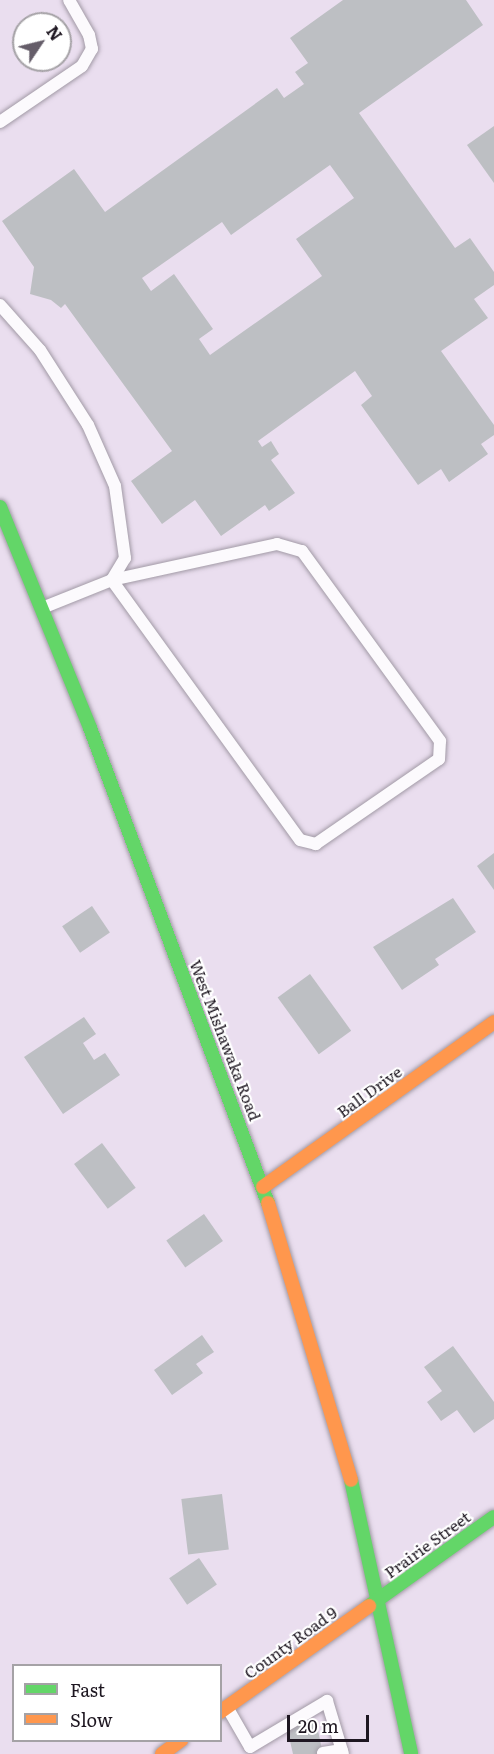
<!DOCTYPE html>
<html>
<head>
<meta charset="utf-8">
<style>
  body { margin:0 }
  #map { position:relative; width:494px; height:1754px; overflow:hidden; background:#eadeef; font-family:Literata,serif }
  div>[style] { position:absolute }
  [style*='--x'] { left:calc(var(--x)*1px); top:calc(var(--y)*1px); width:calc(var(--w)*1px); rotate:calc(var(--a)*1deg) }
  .building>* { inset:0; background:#bdbfc3; transform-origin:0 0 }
  .roads { filter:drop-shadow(0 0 2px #a29aa6) drop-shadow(0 0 2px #a29aa6) }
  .lane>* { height:12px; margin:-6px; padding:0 6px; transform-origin:6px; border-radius:6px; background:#fcfafd }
  .fast>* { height:14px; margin:-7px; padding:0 7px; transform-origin:7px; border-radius:7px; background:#63d668 }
  .slow>* { height:14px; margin:-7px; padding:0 7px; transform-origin:7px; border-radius:7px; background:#ff974d }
  span { translate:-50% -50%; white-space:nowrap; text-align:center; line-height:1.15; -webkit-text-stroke:4.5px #fff; paint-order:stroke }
  .street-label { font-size:16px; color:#1e1721 }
  .legend { position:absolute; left:12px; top:1664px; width:210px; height:78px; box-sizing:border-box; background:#fff; border:2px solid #a5a2a6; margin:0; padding:8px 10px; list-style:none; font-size:18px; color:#1e1721 }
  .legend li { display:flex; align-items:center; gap:12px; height:30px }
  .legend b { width:30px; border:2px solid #a5a2a6 }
  .north { position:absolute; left:12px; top:12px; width:60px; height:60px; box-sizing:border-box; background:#fff; border:2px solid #a5a2a6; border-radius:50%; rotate:55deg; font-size:16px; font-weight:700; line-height:24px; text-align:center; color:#1e1721 }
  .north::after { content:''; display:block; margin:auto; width:21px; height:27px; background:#655d69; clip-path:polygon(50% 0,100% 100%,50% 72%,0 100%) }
  .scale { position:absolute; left:287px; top:1715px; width:82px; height:27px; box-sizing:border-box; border:3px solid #1e1721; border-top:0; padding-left:8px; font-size:18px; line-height:21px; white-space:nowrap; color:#1e1721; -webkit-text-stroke:4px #fff; paint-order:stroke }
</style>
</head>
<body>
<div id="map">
  <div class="building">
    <div style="clip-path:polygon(evenodd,343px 0,466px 0,483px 25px,359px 113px,455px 248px,470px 238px,494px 272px,494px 285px,474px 299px,488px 318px,441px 351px,494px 425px,494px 435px,481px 444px,488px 454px,449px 482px,441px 469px,418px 485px,361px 405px,372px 396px,355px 371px,258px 441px,262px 447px,271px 441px,279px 454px,271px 460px,295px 493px,269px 511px,265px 505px,221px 536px,195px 500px,162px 524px,131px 481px,172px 451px,65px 304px,61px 308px,51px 300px,30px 294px,34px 267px,2px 221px,74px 169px,105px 212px,277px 88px,284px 98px,304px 84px,295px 72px,308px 63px,290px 38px,343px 0,330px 165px,354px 198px,296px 239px,322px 276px,210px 355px,199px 339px,213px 329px,174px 274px,151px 291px,142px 278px,222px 222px,231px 235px,330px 165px)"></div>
    <div style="clip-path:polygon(494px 126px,494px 183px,467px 145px)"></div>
    <div style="clip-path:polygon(494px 853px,494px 890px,477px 866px)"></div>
    <div style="clip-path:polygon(453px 898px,476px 932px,435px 959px,439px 965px,402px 990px,373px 947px)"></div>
    <div style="left:92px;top:906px;width:32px;height:36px;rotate:56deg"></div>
    <div style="left:310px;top:974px;width:70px;height:40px;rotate:54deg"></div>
    <div style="clip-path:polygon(84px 1017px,96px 1034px,83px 1043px,94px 1060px,105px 1053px,120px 1075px,63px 1114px,24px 1057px)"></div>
    <div style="left:102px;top:1143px;width:56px;height:35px;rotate:53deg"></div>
    <div style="left:204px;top:1214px;width:33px;height:46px;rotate:55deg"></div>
    <div style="clip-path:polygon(202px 1335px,214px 1352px,196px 1364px,203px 1373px,172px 1395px,154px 1370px)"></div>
    <div style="clip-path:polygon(453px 1346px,494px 1402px,494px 1419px,474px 1433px,457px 1410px,441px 1421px,427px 1402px,442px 1391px,424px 1367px)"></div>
    <div style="left:222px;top:1494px;width:56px;height:41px;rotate:83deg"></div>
    <div style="left:199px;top:1558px;width:32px;height:36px;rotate:56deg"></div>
    <div style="clip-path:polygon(316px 1721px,323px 1754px,293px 1754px,287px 1728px)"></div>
  </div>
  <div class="roads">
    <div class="lane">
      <div style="--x:0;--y:122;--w:99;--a:-34.3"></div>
      <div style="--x:82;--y:66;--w:20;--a:-60"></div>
      <div style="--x:92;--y:49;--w:14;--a:-102"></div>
      <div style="--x:89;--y:35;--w:40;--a:-119.7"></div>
      <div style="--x:0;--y:305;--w:60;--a:48.4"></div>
      <div style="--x:40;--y:350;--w:89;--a:57.4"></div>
      <div style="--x:88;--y:425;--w:67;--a:66.1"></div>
      <div style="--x:115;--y:486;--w:73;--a:82.1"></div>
      <div style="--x:125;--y:558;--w:26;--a:121"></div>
      <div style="--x:112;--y:580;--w:75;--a:158.2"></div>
      <div style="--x:277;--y:544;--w:26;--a:16"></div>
      <div style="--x:302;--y:551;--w:235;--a:54"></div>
      <div style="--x:440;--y:741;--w:18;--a:93"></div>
      <div style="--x:439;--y:759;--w:150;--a:145.4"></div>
      <div style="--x:316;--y:844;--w:16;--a:-166"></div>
      <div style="--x:300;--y:840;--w:321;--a:-125.9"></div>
      <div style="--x:112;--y:580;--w:169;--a:-12.3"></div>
      <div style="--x:227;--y:1707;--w:46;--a:60.1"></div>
      <div style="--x:250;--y:1747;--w:90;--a:-30.9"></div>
      <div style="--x:327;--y:1701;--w:55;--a:73.2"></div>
      <div style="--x:323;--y:1753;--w:19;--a:-9"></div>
    </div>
    <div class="fast">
      <div style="--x:0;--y:507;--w:239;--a:67.8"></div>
      <div style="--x:90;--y:728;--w:507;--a:69.46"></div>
      <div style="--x:351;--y:1480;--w:280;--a:77.6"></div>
      <div style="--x:369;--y:1606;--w:153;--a:-35.5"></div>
    </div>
    <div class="slow">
      <div style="--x:263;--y:1187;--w:284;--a:-35.5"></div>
      <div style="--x:268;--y:1203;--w:289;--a:73.3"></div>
      <div style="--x:220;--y:1712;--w:183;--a:-35.4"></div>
      <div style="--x:162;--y:1754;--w:24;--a:-36"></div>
    </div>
  </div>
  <div class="street-label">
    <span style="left:226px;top:1040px;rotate:69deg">West Mishawaka Road</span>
    <span style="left:369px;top:1091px;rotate:-36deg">Ball Drive</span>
    <span style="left:427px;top:1544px;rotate:-36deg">Prairie Street</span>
    <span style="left:290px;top:1642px;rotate:-36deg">County Road 9</span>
  </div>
  <ul class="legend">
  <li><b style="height:8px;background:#63d668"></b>Fast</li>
  <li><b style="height:8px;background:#ff974d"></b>Slow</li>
  </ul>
  <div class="north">N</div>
  <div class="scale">20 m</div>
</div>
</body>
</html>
